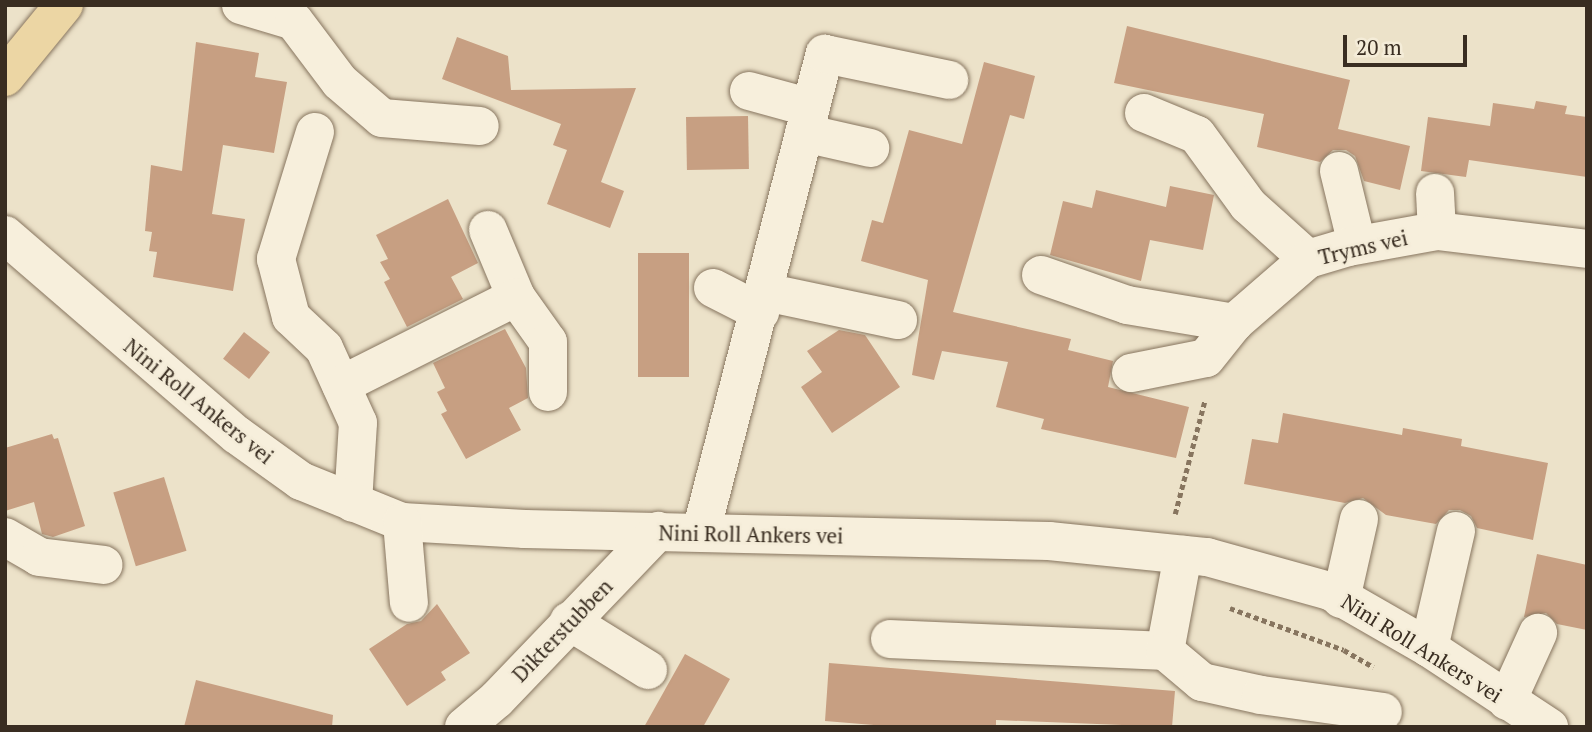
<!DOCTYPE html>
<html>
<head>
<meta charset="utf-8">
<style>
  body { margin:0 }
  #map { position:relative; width:1592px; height:732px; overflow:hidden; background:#ece2c9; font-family:"PT Serif",serif }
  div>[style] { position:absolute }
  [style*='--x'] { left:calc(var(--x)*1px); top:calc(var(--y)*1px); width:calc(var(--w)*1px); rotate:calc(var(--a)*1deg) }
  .building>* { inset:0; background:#c79f82; transform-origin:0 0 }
  .path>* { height:4.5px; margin-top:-2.25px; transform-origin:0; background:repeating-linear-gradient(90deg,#87755f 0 5px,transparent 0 8.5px) }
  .roads { filter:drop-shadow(0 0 2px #87755f) drop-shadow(0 0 2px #87755f) }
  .minor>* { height:38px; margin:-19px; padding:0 19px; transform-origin:19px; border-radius:19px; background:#f7efdc }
  .major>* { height:38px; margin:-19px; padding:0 19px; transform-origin:19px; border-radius:19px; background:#ecd6a4 }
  span { translate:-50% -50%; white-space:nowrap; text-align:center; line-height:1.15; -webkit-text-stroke:5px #f4ecd8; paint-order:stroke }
  .street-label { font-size:21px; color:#392d21 }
  .frame { position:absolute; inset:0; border:7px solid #392d21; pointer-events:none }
  .scale { position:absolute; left:1343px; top:35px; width:124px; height:32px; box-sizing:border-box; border:4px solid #392d21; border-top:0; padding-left:9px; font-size:21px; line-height:24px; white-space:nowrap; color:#392d21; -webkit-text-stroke:5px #f4ecd8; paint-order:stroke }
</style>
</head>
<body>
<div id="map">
  <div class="building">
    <div style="clip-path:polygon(1127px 26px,1350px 80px,1338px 129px,1410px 146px,1400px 190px,1364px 181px,1355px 156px,1346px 150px,1333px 150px,1320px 162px,1257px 147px,1264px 114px,1114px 83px)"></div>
    <div style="clip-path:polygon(457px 37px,508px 56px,511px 90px,636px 88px,601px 182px,624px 191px,610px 228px,547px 204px,567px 150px,553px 145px,561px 124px,442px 79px)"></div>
    <div style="clip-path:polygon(196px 42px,259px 53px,255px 77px,287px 82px,274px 153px,223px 145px,212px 214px,245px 219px,233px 291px,153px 277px,157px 252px,149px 251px,152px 232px,145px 231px,151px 165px,182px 171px)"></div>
    <div style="clip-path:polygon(984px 62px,1035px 76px,1024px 119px,1010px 115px,953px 312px,1071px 339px,1068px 350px,1113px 361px,1108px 387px,1189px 407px,1176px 458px,1041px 429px,1044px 419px,996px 407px,1008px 362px,942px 351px,934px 380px,912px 375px,928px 280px,861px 261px,872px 220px,883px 223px,909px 130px,962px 144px)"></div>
    <div style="clip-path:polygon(1536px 101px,1567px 106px,1565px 114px,1587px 117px,1587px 177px,1469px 160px,1466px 177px,1421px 171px,1428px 117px,1490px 126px,1493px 103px,1534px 109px)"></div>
    <div style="left:748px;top:116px;width:53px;height:62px;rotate:89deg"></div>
    <div style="clip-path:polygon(1170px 186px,1214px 195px,1203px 250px,1150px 240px,1141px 281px,1050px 255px,1063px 201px,1092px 208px,1096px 190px,1166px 207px)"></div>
    <div style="clip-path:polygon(448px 199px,478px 263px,451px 277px,463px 299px,407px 327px,384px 282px,390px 279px,380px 262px,388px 259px,376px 235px)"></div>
    <div style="left:638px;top:253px;width:51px;height:124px"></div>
    <div style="clip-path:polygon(505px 329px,526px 368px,528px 398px,509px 408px,521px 430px,466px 459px,441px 414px,447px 411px,437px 392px,445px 388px,433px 363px)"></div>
    <div style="clip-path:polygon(839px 330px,865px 335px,900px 387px,832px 433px,801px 387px,822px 372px,807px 351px)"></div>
    <div style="left:244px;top:332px;width:33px;height:34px;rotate:38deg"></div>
    <div style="clip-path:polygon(1283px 413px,1402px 435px,1403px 428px,1462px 439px,1461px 446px,1548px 463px,1533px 540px,1477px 528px,1471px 516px,1460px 510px,1449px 510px,1436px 524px,1386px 515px,1363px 498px,1345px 503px,1244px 484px,1252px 439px,1278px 443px)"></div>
    <div style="clip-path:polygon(52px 434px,54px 439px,58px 438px,85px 526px,53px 537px,42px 534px,34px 502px,5px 511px,5px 448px)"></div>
    <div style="left:164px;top:477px;width:77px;height:53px;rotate:73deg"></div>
    <div style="clip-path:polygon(1537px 554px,1587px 565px,1587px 630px,1557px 624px,1546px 613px,1524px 617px)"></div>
    <div style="clip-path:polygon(437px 604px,470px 653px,441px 672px,446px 680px,407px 706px,369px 649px,407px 624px,421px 621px)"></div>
    <div style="clip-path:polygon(685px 654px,730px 679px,703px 727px,644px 727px)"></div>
    <div style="clip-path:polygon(829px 663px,1175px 691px,1172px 727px,996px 720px,996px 727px,898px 727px,825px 721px)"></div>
    <div style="clip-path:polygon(196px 680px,333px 715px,332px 727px,184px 727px)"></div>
  </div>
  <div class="path">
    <div style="--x:1175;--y:514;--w:118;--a:-75.3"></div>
    <div style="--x:1230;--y:608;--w:121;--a:20.2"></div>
    <div style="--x:1344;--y:650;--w:34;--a:30"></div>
  </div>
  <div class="roads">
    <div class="minor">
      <div style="--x:241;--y:5;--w:55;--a:16.8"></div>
      <div style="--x:294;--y:21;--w:76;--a:53"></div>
      <div style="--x:340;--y:82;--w:55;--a:40.6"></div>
      <div style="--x:382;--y:118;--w:98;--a:4.7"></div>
      <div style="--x:749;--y:91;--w:64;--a:15.3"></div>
      <div style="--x:1144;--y:113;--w:57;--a:22.5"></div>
      <div style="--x:1197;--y:135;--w:87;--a:53.9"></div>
      <div style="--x:1248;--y:205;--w:81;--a:42"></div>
      <div style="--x:315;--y:132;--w:133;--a:107.1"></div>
      <div style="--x:276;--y:259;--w:60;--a:75.5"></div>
      <div style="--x:291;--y:317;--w:45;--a:43.2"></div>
      <div style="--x:324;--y:348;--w:82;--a:65.6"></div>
      <div style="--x:358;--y:423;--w:80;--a:93.6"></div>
      <div style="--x:804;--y:133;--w:68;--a:12.8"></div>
      <div style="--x:1339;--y:171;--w:76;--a:76.3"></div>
      <div style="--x:1435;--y:193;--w:38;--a:87"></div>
      <div style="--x:488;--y:230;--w:73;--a:67.3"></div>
      <div style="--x:5;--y:235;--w:306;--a:40.8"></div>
      <div style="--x:237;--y:435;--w:79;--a:35.7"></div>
      <div style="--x:301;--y:481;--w:109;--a:22.1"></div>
      <div style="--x:402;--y:522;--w:123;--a:3.3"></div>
      <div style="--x:525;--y:529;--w:524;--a:1.31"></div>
      <div style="--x:1049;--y:541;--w:159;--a:5.8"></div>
      <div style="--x:1207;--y:557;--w:128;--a:15.5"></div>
      <div style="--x:1330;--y:591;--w:114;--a:29.9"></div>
      <div style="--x:1429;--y:648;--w:144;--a:33.4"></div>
      <div style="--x:1041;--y:275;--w:91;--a:19.2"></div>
      <div style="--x:1127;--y:305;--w:109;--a:9.5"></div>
      <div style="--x:1234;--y:323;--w:98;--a:-40.9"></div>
      <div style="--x:1308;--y:259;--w:42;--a:-16.7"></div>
      <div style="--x:1348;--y:247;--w:90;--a:-10.2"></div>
      <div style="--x:1437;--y:231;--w:151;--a:6.8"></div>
      <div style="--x:713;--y:288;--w:53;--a:27.1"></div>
      <div style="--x:765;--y:292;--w:136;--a:11.9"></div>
      <div style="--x:1131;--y:373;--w:76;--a:-11.3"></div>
      <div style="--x:1206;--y:358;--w:45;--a:-51.3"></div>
      <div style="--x:341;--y:385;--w:196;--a:-26.7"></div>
      <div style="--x:516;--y:297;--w:55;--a:54.6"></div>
      <div style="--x:548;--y:342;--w:50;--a:90"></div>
      <div style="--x:402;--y:522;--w:81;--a:85.1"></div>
      <div style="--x:701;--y:532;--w:494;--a:-75.5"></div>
      <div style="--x:825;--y:54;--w:127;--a:11.8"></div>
      <div style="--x:5;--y:537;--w:39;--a:30"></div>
      <div style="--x:39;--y:557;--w:65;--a:7"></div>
      <div style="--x:1341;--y:599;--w:82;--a:-77.3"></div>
      <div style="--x:569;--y:621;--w:93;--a:31.8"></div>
      <div style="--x:890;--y:639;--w:275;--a:2.5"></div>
      <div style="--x:1165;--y:651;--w:98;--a:-79.4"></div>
      <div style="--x:1429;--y:648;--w:120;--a:-77"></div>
      <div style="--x:1165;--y:651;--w:48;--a:40"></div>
      <div style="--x:1202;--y:682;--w:60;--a:12.4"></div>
      <div style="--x:1261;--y:695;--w:123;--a:7.9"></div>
      <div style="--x:1507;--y:701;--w:75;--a:-65.5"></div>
      <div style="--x:464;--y:727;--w:43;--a:-40.3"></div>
      <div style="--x:497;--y:699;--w:233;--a:-46.2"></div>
    </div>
    <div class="major">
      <div style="--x:5;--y:77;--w:93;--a:-50.7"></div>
    </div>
  </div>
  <div class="street-label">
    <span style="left:1363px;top:247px;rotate:-13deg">Tryms vei</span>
    <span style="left:199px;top:401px;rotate:39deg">Nini Roll Ankers vei</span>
    <span style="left:751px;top:534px;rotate:1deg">Nini Roll Ankers vei</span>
    <span style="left:562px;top:630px;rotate:-46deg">Dikterstubben</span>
    <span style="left:1422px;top:648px;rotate:32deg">Nini Roll Ankers vei</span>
  </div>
  <div class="frame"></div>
  <div class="scale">20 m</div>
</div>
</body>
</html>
